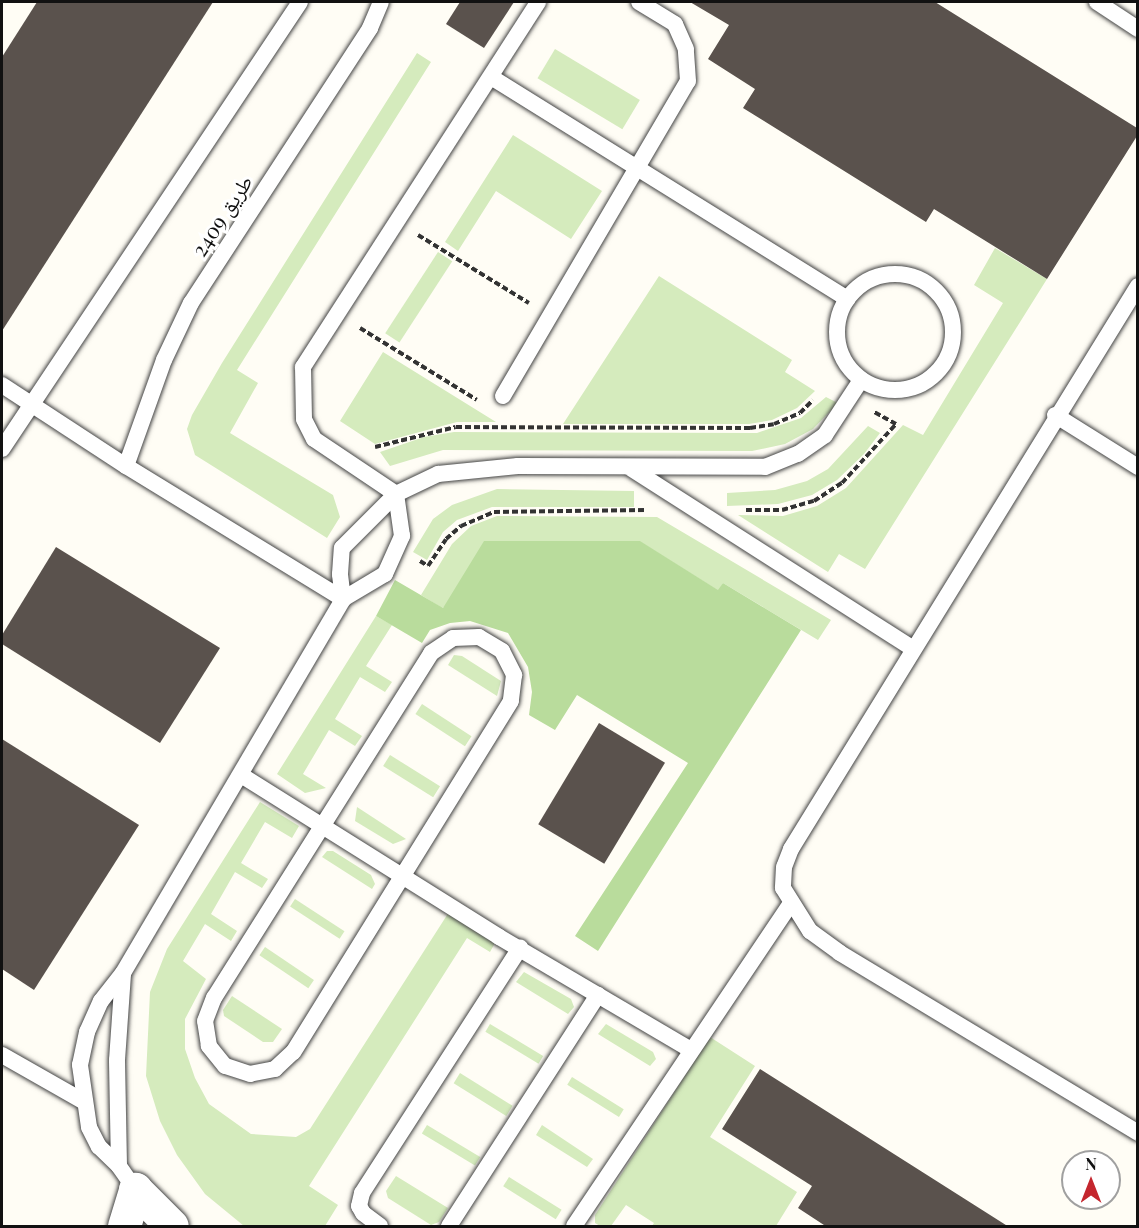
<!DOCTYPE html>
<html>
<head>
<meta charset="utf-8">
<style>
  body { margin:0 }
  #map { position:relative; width:1139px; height:1228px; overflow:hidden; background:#fffdf5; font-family:"Playfair Display","Noto Naskh Arabic",serif }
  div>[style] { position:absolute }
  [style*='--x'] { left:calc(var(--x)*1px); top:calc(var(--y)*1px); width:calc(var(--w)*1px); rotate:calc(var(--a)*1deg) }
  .green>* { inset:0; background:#d5ebbd; transform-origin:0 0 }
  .forest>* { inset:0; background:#b9dc9c }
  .building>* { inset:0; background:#5a524d; transform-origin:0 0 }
  .path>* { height:4px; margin-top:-2px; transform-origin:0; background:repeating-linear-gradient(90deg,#333 0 6px,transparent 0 9px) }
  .roads { filter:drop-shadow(0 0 2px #444) drop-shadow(0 0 2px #444) }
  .service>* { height:16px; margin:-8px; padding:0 8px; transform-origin:8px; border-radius:8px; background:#fff }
  .service>.ring { margin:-8px; padding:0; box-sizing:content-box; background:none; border:16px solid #fff; border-radius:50% }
  .minor>* { height:33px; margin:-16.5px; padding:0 16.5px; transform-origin:16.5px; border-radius:16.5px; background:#fff }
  span { translate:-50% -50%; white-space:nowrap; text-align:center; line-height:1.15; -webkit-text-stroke:6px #fff; paint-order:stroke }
  .street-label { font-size:21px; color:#111 }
  .frame { position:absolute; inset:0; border:3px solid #111; pointer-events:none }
  .north { position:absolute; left:1061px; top:1150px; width:60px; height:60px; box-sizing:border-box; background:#fff; border:2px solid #a0a0a0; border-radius:50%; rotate:0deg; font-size:16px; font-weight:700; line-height:24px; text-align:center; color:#111 }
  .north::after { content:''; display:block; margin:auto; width:21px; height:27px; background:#c4262e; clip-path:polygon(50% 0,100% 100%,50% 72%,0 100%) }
</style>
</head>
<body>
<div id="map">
  <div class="green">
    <div style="left:555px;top:49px;width:99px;height:34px;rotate:31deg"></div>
    <div style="clip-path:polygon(417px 53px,431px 62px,237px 370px,258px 383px,230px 433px,333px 495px,340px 517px,327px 538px,195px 455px,187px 429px,192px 415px,222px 363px)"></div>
    <div style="clip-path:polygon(513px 135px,602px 191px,571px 239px,496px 191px,458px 251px,445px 242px)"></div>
    <div style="clip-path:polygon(995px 248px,1047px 279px,865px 569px,839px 554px,828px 572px,738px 515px,783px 516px,817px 506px,846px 488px,903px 425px,923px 435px,1003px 303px,974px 285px)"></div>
    <div style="left:438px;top:252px;width:17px;height:97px;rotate:33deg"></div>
    <div style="clip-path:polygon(659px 276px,792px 360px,785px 372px,815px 391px,797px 408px,772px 420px,749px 424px,563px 424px)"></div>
    <div style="clip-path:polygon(383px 352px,496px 422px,457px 422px,375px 444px,340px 421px)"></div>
    <div style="clip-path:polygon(826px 397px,838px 403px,813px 429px,785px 444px,752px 451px,443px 450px,390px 466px,380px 452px,424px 437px,454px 432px,757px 433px,801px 418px)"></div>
    <div style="clip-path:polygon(868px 426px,880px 433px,864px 454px,837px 480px,812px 495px,778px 504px,727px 506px,727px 493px,775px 490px,807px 481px,828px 469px)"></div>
    <div style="clip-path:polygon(497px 489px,634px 491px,634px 507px,492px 507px,457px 520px,443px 532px,427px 560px,413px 552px,433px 519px,452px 505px)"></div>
    <div style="clip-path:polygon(497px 516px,657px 517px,831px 620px,818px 640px,723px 583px,719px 591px,639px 541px,442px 608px,421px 595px,452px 544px,471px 526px)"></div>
    <div style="clip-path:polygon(376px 616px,392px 625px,366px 666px,392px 682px,385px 692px,360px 677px,335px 719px,362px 736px,355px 746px,329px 730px,303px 774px,326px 788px,305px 793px,277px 774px)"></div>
    <div style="clip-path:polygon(454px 655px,462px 656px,501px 681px,497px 696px,448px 665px)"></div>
    <div style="left:422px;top:704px;width:59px;height:12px;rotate:33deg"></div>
    <div style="left:390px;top:755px;width:59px;height:13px;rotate:32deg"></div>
    <div style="clip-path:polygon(260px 802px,299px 826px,292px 838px,265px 822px,241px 863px,268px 879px,262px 888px,235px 872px,211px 914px,237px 931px,231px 941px,205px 924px,183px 961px,206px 979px,185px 1019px,185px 1049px,195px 1078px,209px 1104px,251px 1134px,296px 1137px,310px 1129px,449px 912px,496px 941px,490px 952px,467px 938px,309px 1186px,338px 1205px,325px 1226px,244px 1226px,205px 1194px,177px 1155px,160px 1121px,146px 1076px,150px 992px,167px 949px)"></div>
    <div style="clip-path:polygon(357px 807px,406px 839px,393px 844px,355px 821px)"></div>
    <div style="clip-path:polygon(327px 851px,333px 851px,371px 875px,375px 884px,372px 889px,322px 857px)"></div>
    <div style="left:295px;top:899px;width:59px;height:9px;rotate:33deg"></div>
    <div style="left:265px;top:947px;width:59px;height:10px;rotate:34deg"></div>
    <div style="clip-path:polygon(524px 972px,571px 999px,574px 1007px,568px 1014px,516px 982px)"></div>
    <div style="clip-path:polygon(232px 996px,282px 1029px,273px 1042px,263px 1042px,224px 1016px,223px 1010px)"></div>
    <div style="left:490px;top:1024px;width:62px;height:9px;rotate:31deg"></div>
    <div style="clip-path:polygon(606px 1024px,653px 1052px,656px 1059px,650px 1066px,598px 1034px)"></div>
    <div style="clip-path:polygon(710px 1037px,755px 1066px,710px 1137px,797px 1192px,776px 1226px,652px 1226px,654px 1223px,626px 1205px,611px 1226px,600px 1226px,595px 1223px,595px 1215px)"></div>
    <div style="left:460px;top:1073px;width:62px;height:12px;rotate:32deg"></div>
    <div style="left:572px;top:1077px;width:61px;height:9px;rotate:32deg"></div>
    <div style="left:427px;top:1125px;width:62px;height:10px;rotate:31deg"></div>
    <div style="clip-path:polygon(542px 1125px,593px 1159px,587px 1167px,536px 1135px)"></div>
    <div style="clip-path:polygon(396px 1176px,448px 1208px,439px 1222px,431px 1225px,388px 1198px,386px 1191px)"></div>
    <div style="left:509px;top:1177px;width:62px;height:11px;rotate:32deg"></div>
  </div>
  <div class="forest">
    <div style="clip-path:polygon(484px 541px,640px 541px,718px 590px,723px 583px,801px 630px,598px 951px,575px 936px,688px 763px,577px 695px,555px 730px,529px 715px,532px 692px,528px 667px,508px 633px,470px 621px,450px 623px,430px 630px,422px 643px,376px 616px,395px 580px,443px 608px)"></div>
  </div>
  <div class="building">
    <div style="clip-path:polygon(37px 2px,213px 2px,2px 331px,2px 57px)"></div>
    <div style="clip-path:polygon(460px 2px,514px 2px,484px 48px,446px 24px)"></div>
    <div style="clip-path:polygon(690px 2px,935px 2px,1137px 128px,1137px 136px,1047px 279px,934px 209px,926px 222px,743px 108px,755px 89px,708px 59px,729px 25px)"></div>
    <div style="clip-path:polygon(56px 547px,220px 648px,160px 743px,2px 644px,2px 635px)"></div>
    <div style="left:599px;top:723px;width:77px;height:118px;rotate:31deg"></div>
    <div style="clip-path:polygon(2px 739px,139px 825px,34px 990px,2px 969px)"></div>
    <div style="clip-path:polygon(760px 1069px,1009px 1227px,827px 1227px,798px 1208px,812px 1186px,722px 1129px)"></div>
  </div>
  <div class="path">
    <div style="--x:418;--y:235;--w:130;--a:31.5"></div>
    <div style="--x:360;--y:328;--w:137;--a:31.6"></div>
    <div style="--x:375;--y:447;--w:83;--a:-13.9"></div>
    <div style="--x:456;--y:427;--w:294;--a:0.2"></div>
    <div style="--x:750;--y:428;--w:24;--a:-9"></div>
    <div style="--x:774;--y:424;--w:28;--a:-23"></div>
    <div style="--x:800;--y:413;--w:18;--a:-45"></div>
    <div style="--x:746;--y:510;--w:36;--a:0"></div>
    <div style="--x:782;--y:510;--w:33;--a:-16"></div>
    <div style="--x:814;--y:501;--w:33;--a:-33"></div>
    <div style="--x:842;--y:483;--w:80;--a:-47.5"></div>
    <div style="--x:896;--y:424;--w:26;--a:-151"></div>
    <div style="--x:420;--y:561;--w:9;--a:32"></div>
    <div style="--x:428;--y:566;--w:32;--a:-56"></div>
    <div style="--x:446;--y:539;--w:20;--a:-41"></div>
    <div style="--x:461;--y:526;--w:36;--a:-23"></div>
    <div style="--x:494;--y:512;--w:152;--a:-0.8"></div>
  </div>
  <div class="roads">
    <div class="service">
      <div style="--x:1097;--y:2;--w:49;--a:33.4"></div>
      <div style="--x:491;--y:77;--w:420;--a:31.9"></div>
      <div class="ring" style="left:837px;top:274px;width:100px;height:100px"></div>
      <div style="--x:1138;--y:286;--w:661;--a:121.65"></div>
      <div style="--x:791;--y:849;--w:19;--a:111"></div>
      <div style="--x:784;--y:867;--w:21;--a:93"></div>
      <div style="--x:783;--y:888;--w:51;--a:57.9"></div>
      <div style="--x:810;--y:931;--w:37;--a:36"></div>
      <div style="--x:840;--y:953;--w:348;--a:31.1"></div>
      <div style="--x:2;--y:385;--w:148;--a:33.2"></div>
      <div style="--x:126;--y:466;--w:255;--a:31.5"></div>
      <div style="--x:503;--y:396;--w:365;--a:-59.6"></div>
      <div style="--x:688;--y:81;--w:32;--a:-94"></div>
      <div style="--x:686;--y:49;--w:27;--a:-114"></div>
      <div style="--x:675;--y:24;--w:42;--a:-148.6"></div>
      <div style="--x:1055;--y:415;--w:98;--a:32.1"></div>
      <div style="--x:2;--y:449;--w:537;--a:-56.31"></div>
      <div style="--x:126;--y:466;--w:113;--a:-70.3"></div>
      <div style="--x:164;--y:360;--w:63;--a:-64.7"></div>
      <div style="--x:191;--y:303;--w:328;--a:-56.9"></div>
      <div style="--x:370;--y:28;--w:28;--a:-67"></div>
      <div style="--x:632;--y:469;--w:334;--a:32.6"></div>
      <div style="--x:343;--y:599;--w:25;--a:-97"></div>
      <div style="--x:340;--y:574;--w:26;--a:-86"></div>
      <div style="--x:342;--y:548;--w:76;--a:-45"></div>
      <div style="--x:396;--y:494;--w:47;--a:-25.5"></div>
      <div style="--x:438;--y:474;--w:80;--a:-5.7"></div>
      <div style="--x:518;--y:466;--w:247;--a:0.2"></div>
      <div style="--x:765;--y:467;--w:35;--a:-22"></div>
      <div style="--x:798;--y:454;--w:33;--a:-35"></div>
      <div style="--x:825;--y:435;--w:66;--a:-56.8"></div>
      <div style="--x:479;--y:637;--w:27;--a:31"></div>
      <div style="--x:502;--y:651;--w:27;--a:63"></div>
      <div style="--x:514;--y:675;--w:26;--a:97"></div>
      <div style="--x:511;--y:701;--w:413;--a:121.8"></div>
      <div style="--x:293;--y:1052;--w:25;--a:137"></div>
      <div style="--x:275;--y:1069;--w:25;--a:169"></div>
      <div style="--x:250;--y:1074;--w:26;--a:-162"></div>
      <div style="--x:225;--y:1066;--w:26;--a:-129"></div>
      <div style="--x:209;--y:1046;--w:25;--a:-99"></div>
      <div style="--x:205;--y:1021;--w:25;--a:-69"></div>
      <div style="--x:214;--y:998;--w:408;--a:-57.8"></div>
      <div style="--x:431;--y:653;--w:27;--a:-34"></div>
      <div style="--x:453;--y:638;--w:26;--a:-2"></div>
      <div style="--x:241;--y:775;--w:305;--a:32.1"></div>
      <div style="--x:499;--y:937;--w:221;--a:30.5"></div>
      <div style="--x:2;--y:1055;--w:93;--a:29.6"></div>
      <div style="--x:119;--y:1166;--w:106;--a:-91.1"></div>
      <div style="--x:117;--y:1060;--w:86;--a:-86"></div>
      <div style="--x:135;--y:1189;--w:28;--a:-125"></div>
      <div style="--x:119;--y:1166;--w:28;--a:-136"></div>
      <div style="--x:99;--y:1147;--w:22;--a:-117"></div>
      <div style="--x:89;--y:1127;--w:63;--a:-98.3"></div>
      <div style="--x:80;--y:1065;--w:34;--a:-78"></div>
      <div style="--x:87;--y:1032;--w:34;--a:-66"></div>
      <div style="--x:101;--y:1001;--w:36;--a:-52"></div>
      <div style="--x:123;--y:973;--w:434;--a:-59.5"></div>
      <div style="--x:343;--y:599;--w:49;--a:-30.8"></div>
      <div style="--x:385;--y:574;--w:42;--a:-65.9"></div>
      <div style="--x:402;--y:536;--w:42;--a:-98.1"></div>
      <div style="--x:396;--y:494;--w:99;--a:-146.1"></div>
      <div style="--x:314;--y:439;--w:22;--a:-117"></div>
      <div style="--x:304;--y:419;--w:52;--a:-91.1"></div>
      <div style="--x:303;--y:367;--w:434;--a:-57.2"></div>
      <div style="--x:380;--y:1226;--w:21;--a:-143"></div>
      <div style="--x:363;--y:1213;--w:8;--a:-120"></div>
      <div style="--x:359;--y:1206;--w:13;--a:-77"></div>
      <div style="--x:362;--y:1193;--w:292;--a:-57.2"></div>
      <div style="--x:449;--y:1226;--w:275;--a:-57.2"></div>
      <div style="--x:574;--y:1226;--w:388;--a:-56.1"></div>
    </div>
    <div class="minor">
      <div style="--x:135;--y:1189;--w:52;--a:45"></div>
      <div style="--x:124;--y:1226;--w:39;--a:-73"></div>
    </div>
  </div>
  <div class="street-label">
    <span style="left:221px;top:215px;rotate:-57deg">طريق 2409</span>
  </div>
  <div class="frame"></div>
  <div class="north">N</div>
</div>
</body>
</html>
